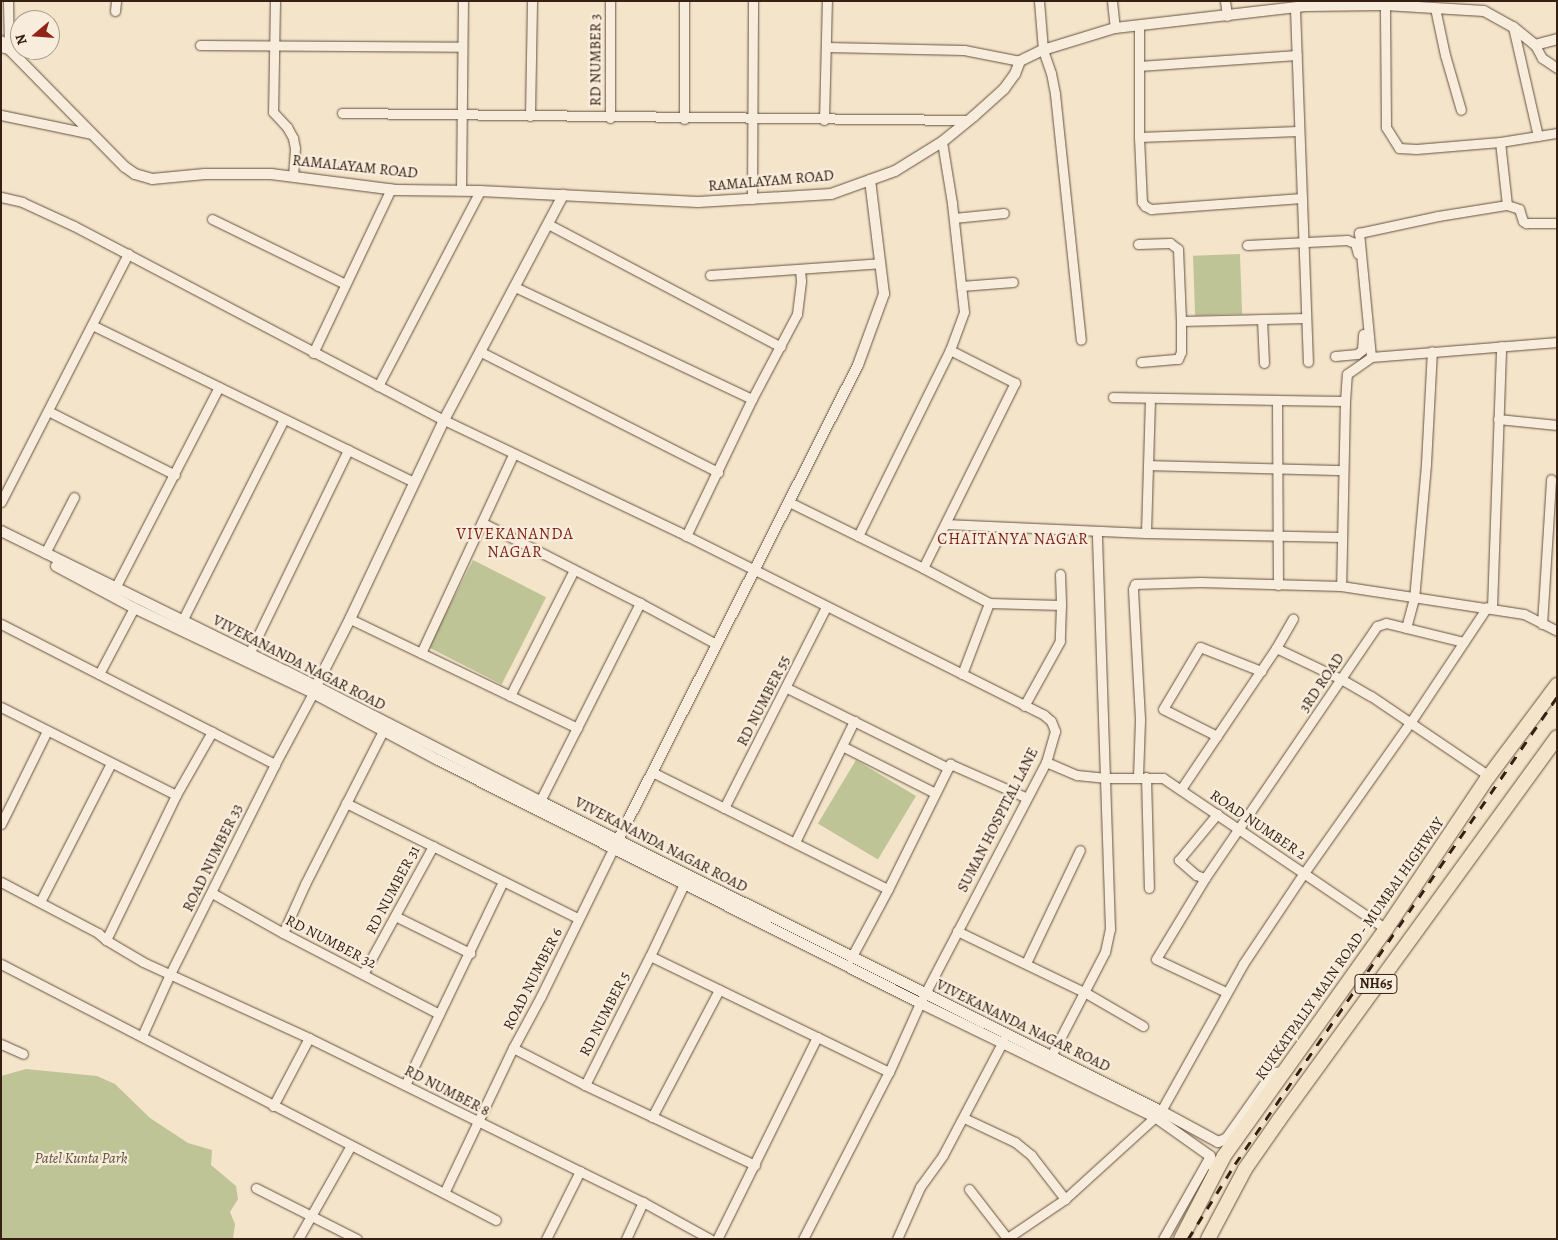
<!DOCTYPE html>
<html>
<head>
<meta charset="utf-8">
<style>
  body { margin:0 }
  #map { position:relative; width:1558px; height:1240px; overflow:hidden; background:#f4e4c9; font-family:Alegreya,serif }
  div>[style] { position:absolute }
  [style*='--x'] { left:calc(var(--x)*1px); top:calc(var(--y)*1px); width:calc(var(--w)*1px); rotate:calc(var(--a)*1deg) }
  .green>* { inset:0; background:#bec495; transform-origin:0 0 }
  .roads { filter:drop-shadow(0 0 1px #655140) drop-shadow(0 0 1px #655140) }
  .minor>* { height:9px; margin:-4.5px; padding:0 4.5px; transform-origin:4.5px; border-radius:4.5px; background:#f8eddc }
  .tertiary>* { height:10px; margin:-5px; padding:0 5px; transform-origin:5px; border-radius:5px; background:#f8eddc }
  .trunk>* { height:14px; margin:-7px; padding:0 7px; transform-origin:7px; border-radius:7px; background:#f4e4c9 }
  .rail>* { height:3px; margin-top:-1.5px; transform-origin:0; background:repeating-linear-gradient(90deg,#352013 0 9px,transparent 0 18px) }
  span { translate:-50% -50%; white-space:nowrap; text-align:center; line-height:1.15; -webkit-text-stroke:4.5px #f8eddc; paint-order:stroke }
  .shield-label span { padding:1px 4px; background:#f8eddc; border:1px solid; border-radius:4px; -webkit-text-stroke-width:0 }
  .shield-label { font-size:14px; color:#352013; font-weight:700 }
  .street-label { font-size:15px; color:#352013 }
  .park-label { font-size:15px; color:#5e513a; font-style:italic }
  .neighbourhood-label { font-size:16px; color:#7a1f14; letter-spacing:1px }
  .frame { position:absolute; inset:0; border:2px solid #352013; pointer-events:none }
  .north { position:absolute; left:10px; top:10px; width:50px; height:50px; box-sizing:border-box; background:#f8eddc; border:1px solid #aa9b8c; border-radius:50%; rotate:252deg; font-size:14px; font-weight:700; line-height:20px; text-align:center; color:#352013 }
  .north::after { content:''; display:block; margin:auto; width:18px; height:22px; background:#8f2418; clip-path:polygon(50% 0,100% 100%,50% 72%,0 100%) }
</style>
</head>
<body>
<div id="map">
  <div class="green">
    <div style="left:1240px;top:254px;width:60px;height:47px;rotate:88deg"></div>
    <div style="left:473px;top:560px;width:82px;height:98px;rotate:27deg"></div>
    <div style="left:856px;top:760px;width:70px;height:74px;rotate:31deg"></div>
    <div style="clip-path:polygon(26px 1069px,97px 1076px,115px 1084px,150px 1118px,188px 1143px,212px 1150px,211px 1165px,236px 1186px,238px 1199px,230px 1212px,235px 1224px,233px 1239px,1px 1239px,1px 1076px)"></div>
  </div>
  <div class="roads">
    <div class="minor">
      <div style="--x:275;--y:1;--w:111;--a:91"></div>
      <div style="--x:273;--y:112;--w:21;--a:47"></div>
      <div style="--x:287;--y:127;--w:13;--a:61"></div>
      <div style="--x:293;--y:138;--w:10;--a:79"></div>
      <div style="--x:295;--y:148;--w:28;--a:94"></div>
      <div style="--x:684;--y:1;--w:118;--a:90"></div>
      <div style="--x:1039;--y:1;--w:49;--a:85.3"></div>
      <div style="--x:1043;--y:50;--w:24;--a:71"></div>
      <div style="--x:1051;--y:73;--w:21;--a:79"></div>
      <div style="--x:1055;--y:94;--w:247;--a:84"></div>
      <div style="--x:1112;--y:1;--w:27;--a:84"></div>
      <div style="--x:1225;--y:1;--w:15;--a:82"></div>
      <div style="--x:1435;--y:8;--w:48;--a:78"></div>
      <div style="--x:1445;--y:55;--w:57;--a:73.8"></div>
      <div style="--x:1295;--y:9;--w:353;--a:87.9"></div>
      <div style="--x:115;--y:11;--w:10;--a:-84"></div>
      <div style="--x:1139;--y:25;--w:112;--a:90"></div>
      <div style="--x:1139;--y:137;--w:65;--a:87.4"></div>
      <div style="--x:1142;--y:202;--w:5;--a:53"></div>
      <div style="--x:1145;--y:206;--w:7;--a:27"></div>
      <div style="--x:1151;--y:209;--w:151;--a:-4.2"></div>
      <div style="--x:1513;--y:27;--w:112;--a:77.1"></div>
      <div style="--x:200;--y:45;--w:262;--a:0.4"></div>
      <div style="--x:1535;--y:45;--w:15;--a:62"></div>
      <div style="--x:1542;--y:58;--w:18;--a:34"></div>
      <div style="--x:827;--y:47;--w:137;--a:1.3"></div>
      <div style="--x:964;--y:50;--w:57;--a:11.1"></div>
      <div style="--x:4;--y:48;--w:5;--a:11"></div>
      <div style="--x:9;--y:49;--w:48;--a:-91.2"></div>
      <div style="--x:1139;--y:66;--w:158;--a:-4"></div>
      <div style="--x:342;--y:113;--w:625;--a:0.64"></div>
      <div style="--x:1;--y:115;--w:93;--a:11.8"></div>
      <div style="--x:530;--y:116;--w:115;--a:-89"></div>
      <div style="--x:610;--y:118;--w:117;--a:-90"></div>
      <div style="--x:824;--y:120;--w:119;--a:-88.6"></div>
      <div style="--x:1139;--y:137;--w:159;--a:-2.2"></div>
      <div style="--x:1500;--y:142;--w:58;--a:-9"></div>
      <div style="--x:461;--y:190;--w:189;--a:-89.4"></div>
      <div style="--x:1;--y:197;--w:22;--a:13"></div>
      <div style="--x:22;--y:202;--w:57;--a:24.8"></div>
      <div style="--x:74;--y:226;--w:418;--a:27.7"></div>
      <div style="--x:444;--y:420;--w:260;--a:25.5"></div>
      <div style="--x:679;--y:532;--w:408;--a:26.6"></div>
      <div style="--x:1044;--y:715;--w:9;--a:41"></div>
      <div style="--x:1051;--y:721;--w:11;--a:68"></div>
      <div style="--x:1055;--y:731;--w:32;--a:106"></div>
      <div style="--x:1046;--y:762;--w:272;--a:117.6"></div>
      <div style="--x:920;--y:1003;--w:76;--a:114.2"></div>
      <div style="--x:889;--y:1072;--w:80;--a:-154.1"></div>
      <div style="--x:752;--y:199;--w:198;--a:-89.7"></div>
      <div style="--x:1507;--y:205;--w:13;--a:18"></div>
      <div style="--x:1519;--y:209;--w:13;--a:72"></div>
      <div style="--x:1523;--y:221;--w:4;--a:34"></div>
      <div style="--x:1526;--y:223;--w:31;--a:0"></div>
      <div style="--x:954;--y:218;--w:50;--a:-5.7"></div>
      <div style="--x:212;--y:219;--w:148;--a:26"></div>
      <div style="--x:548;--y:224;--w:263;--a:27.8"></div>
      <div style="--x:1138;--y:244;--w:32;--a:-2"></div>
      <div style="--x:1170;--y:243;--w:10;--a:37"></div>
      <div style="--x:1178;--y:249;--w:72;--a:87.6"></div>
      <div style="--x:1181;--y:321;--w:125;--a:-1.4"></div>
      <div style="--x:1247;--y:245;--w:100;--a:-2.9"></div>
      <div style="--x:1347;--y:240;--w:9;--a:21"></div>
      <div style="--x:1355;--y:243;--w:11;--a:75"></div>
      <div style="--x:710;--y:275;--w:170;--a:-4"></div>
      <div style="--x:961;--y:286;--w:52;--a:-4.4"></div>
      <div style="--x:515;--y:287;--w:262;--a:25.3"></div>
      <div style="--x:1262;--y:319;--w:44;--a:87.4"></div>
      <div style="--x:92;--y:325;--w:358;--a:26"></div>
      <div style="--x:481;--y:352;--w:266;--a:26.9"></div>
      <div style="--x:313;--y:353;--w:182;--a:-64.6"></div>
      <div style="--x:1335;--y:356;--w:22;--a:-5"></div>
      <div style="--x:1357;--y:354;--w:6;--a:-39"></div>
      <div style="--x:1362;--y:350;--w:16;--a:-86"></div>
      <div style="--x:1371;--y:357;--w:187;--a:-4.6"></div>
      <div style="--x:1141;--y:362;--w:37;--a:-5"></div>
      <div style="--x:1178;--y:359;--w:8;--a:-67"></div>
      <div style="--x:1181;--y:352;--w:31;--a:-90"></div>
      <div style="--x:378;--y:386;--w:220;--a:-62.4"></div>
      <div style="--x:1113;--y:397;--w:164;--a:1"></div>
      <div style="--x:1277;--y:400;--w:185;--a:89.7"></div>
      <div style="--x:1277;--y:400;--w:68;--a:0.8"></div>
      <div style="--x:1345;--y:401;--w:185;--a:91.2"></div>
      <div style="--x:1345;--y:401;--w:27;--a:-86"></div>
      <div style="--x:1347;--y:374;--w:29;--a:-35"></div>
      <div style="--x:1371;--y:357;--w:125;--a:-95.5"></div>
      <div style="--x:1359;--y:233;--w:81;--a:-12.1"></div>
      <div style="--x:1438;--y:216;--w:70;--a:-9.1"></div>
      <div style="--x:1507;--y:205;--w:63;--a:-96.3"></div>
      <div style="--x:1500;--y:142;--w:84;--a:175.2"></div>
      <div style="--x:1416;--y:149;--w:17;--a:-177"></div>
      <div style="--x:1399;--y:148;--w:25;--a:-122"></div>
      <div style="--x:1386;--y:127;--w:126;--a:-90.5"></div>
      <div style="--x:48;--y:411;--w:142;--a:26.7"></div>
      <div style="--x:1498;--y:419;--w:59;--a:5.8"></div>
      <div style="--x:1149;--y:465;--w:193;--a:1.5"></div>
      <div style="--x:1;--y:502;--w:279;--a:-62.9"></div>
      <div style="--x:789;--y:502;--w:149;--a:26.2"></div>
      <div style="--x:923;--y:568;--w:75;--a:27.9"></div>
      <div style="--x:989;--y:603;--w:76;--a:110.8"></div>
      <div style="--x:483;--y:523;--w:176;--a:27"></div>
      <div style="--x:945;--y:524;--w:201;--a:2.6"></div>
      <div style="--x:1146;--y:533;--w:195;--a:1.2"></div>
      <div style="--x:1146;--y:533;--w:135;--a:-88.3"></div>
      <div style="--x:686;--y:536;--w:152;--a:-64.3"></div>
      <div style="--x:752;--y:399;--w:96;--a:-62.1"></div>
      <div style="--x:797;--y:314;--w:33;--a:-83"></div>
      <div style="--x:801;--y:281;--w:12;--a:-95"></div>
      <div style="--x:858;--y:536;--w:208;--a:-63.7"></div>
      <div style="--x:950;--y:350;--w:40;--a:-69.8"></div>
      <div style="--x:964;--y:312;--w:110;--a:-96.3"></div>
      <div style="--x:952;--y:203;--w:62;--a:-99.3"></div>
      <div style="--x:45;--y:553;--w:63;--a:-62.6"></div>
      <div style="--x:923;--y:568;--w:207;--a:-63.6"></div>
      <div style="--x:1015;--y:383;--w:73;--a:-153.1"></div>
      <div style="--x:1060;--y:574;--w:31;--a:88"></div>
      <div style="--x:112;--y:594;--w:233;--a:-62.7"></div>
      <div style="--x:989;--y:603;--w:72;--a:1.6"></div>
      <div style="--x:1061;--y:605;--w:36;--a:92"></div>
      <div style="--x:1060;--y:641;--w:74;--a:119"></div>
      <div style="--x:1492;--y:608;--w:262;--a:-88"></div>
      <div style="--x:350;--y:619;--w:252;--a:25.6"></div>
      <div style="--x:182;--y:621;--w:226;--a:-63.2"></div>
      <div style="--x:1;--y:624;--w:308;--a:27.1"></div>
      <div style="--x:1542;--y:624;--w:145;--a:-86.4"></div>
      <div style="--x:1406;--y:628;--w:30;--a:-75"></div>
      <div style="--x:1414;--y:599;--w:136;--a:-84.9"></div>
      <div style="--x:1426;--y:464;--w:113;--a:-87"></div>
      <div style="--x:1276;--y:648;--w:34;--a:-60"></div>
      <div style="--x:421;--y:653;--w:218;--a:-65.1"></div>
      <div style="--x:249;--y:654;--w:227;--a:-64.1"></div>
      <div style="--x:99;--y:674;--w:75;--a:-62.1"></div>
      <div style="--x:787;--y:688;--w:180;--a:26.4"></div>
      <div style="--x:510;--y:696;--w:141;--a:-63.1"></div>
      <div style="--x:1;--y:707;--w:196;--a:26.7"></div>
      <div style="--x:1217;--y:736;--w:60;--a:-153.4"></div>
      <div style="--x:1163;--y:709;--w:72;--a:-59.2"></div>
      <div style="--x:1200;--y:647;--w:66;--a:21.5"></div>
      <div style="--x:842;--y:746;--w:104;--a:26.8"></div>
      <div style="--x:1046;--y:762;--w:34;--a:23"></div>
      <div style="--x:1077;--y:775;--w:27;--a:6"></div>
      <div style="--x:1104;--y:778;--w:59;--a:0"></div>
      <div style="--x:1163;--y:778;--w:269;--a:34.1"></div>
      <div style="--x:652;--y:772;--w:263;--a:26.4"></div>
      <div style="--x:1138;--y:777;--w:58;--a:-88"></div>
      <div style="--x:1140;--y:719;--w:130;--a:-93.1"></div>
      <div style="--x:1133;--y:589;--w:5;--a:-68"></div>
      <div style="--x:1135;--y:584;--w:65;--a:-1.8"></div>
      <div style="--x:1200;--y:582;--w:141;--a:1.6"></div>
      <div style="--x:1341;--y:586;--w:185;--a:8.7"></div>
      <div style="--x:1524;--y:614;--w:37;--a:27"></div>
      <div style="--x:1146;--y:777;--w:111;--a:88.5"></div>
      <div style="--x:1181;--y:789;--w:170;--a:-56"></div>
      <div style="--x:1276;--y:648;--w:72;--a:25.5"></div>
      <div style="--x:1341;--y:679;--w:34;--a:30"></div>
      <div style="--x:1371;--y:696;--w:143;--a:34.1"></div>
      <div style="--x:540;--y:801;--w:222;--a:-63.2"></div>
      <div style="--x:640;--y:603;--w:86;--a:28.3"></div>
      <div style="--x:346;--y:803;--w:259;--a:26.4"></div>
      <div style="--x:724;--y:808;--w:225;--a:-63.1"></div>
      <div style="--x:1;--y:824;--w:104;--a:-63.7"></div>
      <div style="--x:795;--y:842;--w:135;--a:-64"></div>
      <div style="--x:1205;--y:878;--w:9;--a:-162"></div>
      <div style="--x:1196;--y:875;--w:23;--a:-139"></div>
      <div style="--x:1179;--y:860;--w:60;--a:-50.4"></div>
      <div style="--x:1;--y:882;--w:110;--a:27.7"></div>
      <div style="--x:98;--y:933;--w:11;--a:41"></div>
      <div style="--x:106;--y:940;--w:43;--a:30.7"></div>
      <div style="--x:143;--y:962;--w:183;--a:24.6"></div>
      <div style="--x:309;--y:1038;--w:372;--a:26.2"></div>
      <div style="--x:643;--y:1202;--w:77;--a:28.9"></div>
      <div style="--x:684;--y:884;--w:80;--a:115.3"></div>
      <div style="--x:650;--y:956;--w:186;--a:25.9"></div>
      <div style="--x:817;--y:1037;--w:225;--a:116.3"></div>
      <div style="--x:212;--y:893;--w:81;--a:29.4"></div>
      <div style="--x:283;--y:933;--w:176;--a:27.4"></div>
      <div style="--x:40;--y:902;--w:156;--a:-62.9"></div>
      <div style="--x:395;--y:916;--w:84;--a:26.3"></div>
      <div style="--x:957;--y:931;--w:143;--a:25.7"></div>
      <div style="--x:1086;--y:993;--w:66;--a:30.1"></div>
      <div style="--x:283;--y:933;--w:54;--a:-65.8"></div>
      <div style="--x:305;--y:884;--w:172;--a:-63"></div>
      <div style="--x:106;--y:940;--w:161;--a:-64.2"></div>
      <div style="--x:176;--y:795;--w:73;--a:-60.3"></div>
      <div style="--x:851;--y:958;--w:78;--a:-61.8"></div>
      <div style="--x:888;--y:889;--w:140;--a:-63.6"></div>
      <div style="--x:950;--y:764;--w:84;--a:23.8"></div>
      <div style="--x:1026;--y:963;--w:125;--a:-64.5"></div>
      <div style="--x:1;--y:964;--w:557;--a:27.35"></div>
      <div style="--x:363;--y:974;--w:146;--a:-61.3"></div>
      <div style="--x:1226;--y:992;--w:77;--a:-154.8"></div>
      <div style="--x:1156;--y:959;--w:95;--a:-58.8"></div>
      <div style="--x:1205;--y:878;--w:305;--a:-55.7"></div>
      <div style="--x:1377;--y:626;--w:9;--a:-18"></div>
      <div style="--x:1386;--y:623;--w:80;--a:13.7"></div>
      <div style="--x:142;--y:1036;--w:68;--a:-65.7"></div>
      <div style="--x:170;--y:974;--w:235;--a:-63.4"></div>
      <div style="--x:275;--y:764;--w:81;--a:-61.8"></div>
      <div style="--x:1;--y:1044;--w:24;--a:24"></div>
      <div style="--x:513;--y:1048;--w:81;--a:27.2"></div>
      <div style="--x:585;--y:1085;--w:188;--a:25.2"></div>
      <div style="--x:1051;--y:1056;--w:117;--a:-62.6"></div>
      <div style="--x:1105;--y:952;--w:24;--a:-78"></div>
      <div style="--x:1110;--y:929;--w:398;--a:-91.9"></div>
      <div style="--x:405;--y:1085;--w:226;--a:-64.3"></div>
      <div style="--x:585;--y:1085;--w:144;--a:-63.3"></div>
      <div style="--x:273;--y:1106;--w:77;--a:-62.1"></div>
      <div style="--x:1161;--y:1111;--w:168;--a:-60.8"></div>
      <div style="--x:1243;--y:964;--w:110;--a:-56.2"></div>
      <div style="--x:1304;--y:873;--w:184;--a:-54.8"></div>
      <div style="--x:1410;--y:723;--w:139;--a:-56.4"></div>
      <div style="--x:652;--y:1117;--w:144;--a:-62.2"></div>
      <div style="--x:964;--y:1118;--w:56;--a:25.2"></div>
      <div style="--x:1015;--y:1142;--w:21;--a:39"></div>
      <div style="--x:1031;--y:1155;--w:56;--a:52.3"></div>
      <div style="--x:256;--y:1188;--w:113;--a:26.8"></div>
      <div style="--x:969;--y:1189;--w:62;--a:52.2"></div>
      <div style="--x:444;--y:1193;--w:161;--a:-64.6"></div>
      <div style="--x:513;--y:1048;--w:59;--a:-61.7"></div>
      <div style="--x:541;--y:996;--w:164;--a:-63.9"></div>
      <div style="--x:298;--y:1239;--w:106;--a:-60.5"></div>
      <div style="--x:546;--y:1239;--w:76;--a:-63.4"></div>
      <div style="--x:626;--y:1239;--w:41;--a:-65.3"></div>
      <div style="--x:803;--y:1239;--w:188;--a:-62.8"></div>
      <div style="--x:897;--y:1239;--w:57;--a:-66.1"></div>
      <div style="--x:920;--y:1187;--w:39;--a:-54"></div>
      <div style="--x:943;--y:1155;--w:129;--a:-62.2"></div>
      <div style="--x:1006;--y:1239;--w:71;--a:-34.1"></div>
      <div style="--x:1065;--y:1199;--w:122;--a:-42.3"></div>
      <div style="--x:1163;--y:1239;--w:95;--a:-60.5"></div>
    </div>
    <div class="tertiary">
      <div style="--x:1;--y:41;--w:177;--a:45.5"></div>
      <div style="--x:125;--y:167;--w:12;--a:35"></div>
      <div style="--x:135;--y:174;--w:18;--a:16"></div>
      <div style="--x:152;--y:179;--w:53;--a:-5.4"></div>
      <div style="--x:205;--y:174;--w:66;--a:0"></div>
      <div style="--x:271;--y:174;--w:126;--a:7.3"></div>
      <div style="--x:396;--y:190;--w:84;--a:0.7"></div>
      <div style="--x:480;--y:191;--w:218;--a:2.9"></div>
      <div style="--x:698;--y:202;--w:133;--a:-3.4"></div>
      <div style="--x:831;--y:194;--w:68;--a:-19.8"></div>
      <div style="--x:895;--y:171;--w:55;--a:-31.7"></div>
      <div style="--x:942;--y:142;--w:41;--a:-39.1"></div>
      <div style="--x:974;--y:116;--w:40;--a:-42"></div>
      <div style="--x:1004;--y:89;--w:19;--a:-54"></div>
      <div style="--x:1015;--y:74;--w:14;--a:-69"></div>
      <div style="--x:1020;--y:61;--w:25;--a:-26"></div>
      <div style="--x:1043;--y:50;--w:75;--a:-17"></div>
      <div style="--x:1115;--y:28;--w:192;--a:-6.6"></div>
      <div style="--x:1306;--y:6;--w:79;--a:-0.7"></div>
      <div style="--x:1385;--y:5;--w:99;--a:3.5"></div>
      <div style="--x:1484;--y:11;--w:33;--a:29"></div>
      <div style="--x:1513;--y:27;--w:28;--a:39"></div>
      <div style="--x:1535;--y:45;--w:23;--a:-15"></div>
      <div style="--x:1;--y:531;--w:318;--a:26.2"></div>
      <div style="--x:286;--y:671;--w:285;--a:27.1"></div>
      <div style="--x:540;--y:801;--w:694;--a:26.53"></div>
      <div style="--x:1161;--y:1111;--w:65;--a:28.5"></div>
      <div style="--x:1218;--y:1142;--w:9;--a:-21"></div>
      <div style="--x:1226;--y:1139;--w:6;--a:-51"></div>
      <div style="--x:1230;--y:1134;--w:66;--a:-54.9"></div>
      <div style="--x:1268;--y:1080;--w:10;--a:-45"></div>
      <div style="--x:1275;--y:1073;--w:9;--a:-6"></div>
      <div style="--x:56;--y:566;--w:89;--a:28.3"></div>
      <div style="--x:134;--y:608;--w:198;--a:25.4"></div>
      <div style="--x:313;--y:693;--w:142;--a:28.2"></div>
      <div style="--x:438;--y:760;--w:540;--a:26.75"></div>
      <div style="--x:920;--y:1003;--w:261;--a:25.9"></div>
      <div style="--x:1155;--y:1117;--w:67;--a:35.3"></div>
      <div style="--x:1210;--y:1156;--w:17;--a:73"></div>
      <div style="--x:313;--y:692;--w:82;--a:-63.1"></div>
      <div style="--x:350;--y:619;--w:220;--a:-64.7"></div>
      <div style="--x:444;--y:420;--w:255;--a:-62.1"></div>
      <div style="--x:615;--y:846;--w:539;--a:-63.2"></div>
      <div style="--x:858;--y:365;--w:76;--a:-69.9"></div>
      <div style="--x:884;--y:294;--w:115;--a:-97"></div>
    </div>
    <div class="trunk">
      <div style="--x:1181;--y:1239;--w:93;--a:-62.6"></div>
      <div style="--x:1224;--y:1156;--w:279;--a:-54.5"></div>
      <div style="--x:1386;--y:929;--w:184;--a:-56.1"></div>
      <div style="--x:1489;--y:776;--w:114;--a:-53.2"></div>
      <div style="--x:1208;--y:1239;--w:79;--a:-62.1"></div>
      <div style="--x:1245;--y:1169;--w:60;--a:-55.2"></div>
      <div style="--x:1279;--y:1120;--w:473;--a:-54"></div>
    </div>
  </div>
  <div class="rail">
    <div style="--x:1188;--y:1239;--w:89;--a:-57.9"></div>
    <div style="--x:1235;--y:1164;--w:567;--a:-55.41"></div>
  </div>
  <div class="shield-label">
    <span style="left:1376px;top:984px">NH65</span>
  </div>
  <div class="street-label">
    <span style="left:596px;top:60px;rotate:-90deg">RD NUMBER 3</span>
    <span style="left:355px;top:167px;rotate:6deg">RAMALAYAM ROAD</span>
    <span style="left:771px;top:181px;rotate:-5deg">RAMALAYAM ROAD</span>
    <span style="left:299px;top:663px;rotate:27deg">VIVEKANANDA NAGAR ROAD</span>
    <span style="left:1322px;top:683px;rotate:-56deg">3RD ROAD</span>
    <span style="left:764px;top:701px;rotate:-63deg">RD NUMBER 55</span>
    <span style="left:998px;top:820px;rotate:-63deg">SUMAN HOSPITAL LANE</span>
    <span style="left:1258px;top:825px;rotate:34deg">ROAD NUMBER 2</span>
    <span style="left:661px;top:845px;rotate:27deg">VIVEKANANDA NAGAR ROAD</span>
    <span style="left:213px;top:858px;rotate:-64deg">ROAD NUMBER 33</span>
    <span style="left:393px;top:890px;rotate:-62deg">RD NUMBER 31</span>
    <span style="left:331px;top:942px;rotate:27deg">RD NUMBER 32</span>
    <span style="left:1350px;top:949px;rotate:-55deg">KUKKATPALLY MAIN ROAD - MUMBAI HIGHWAY</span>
    <span style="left:533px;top:979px;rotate:-63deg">ROAD NUMBER 6</span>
    <span style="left:605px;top:1014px;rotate:-63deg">RD NUMBER 5</span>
    <span style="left:1023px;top:1026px;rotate:26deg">VIVEKANANDA NAGAR ROAD</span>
    <span style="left:447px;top:1091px;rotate:27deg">RD NUMBER 8</span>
  </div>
  <div class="park-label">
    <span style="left:81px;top:1159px">Patel Kunta Park</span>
  </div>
  <div class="neighbourhood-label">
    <span style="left:515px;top:543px">VIVEKANANDA<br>NAGAR</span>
    <span style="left:1013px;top:539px">CHAITANYA NAGAR</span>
  </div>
  <div class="frame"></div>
  <div class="north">N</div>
</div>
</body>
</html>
